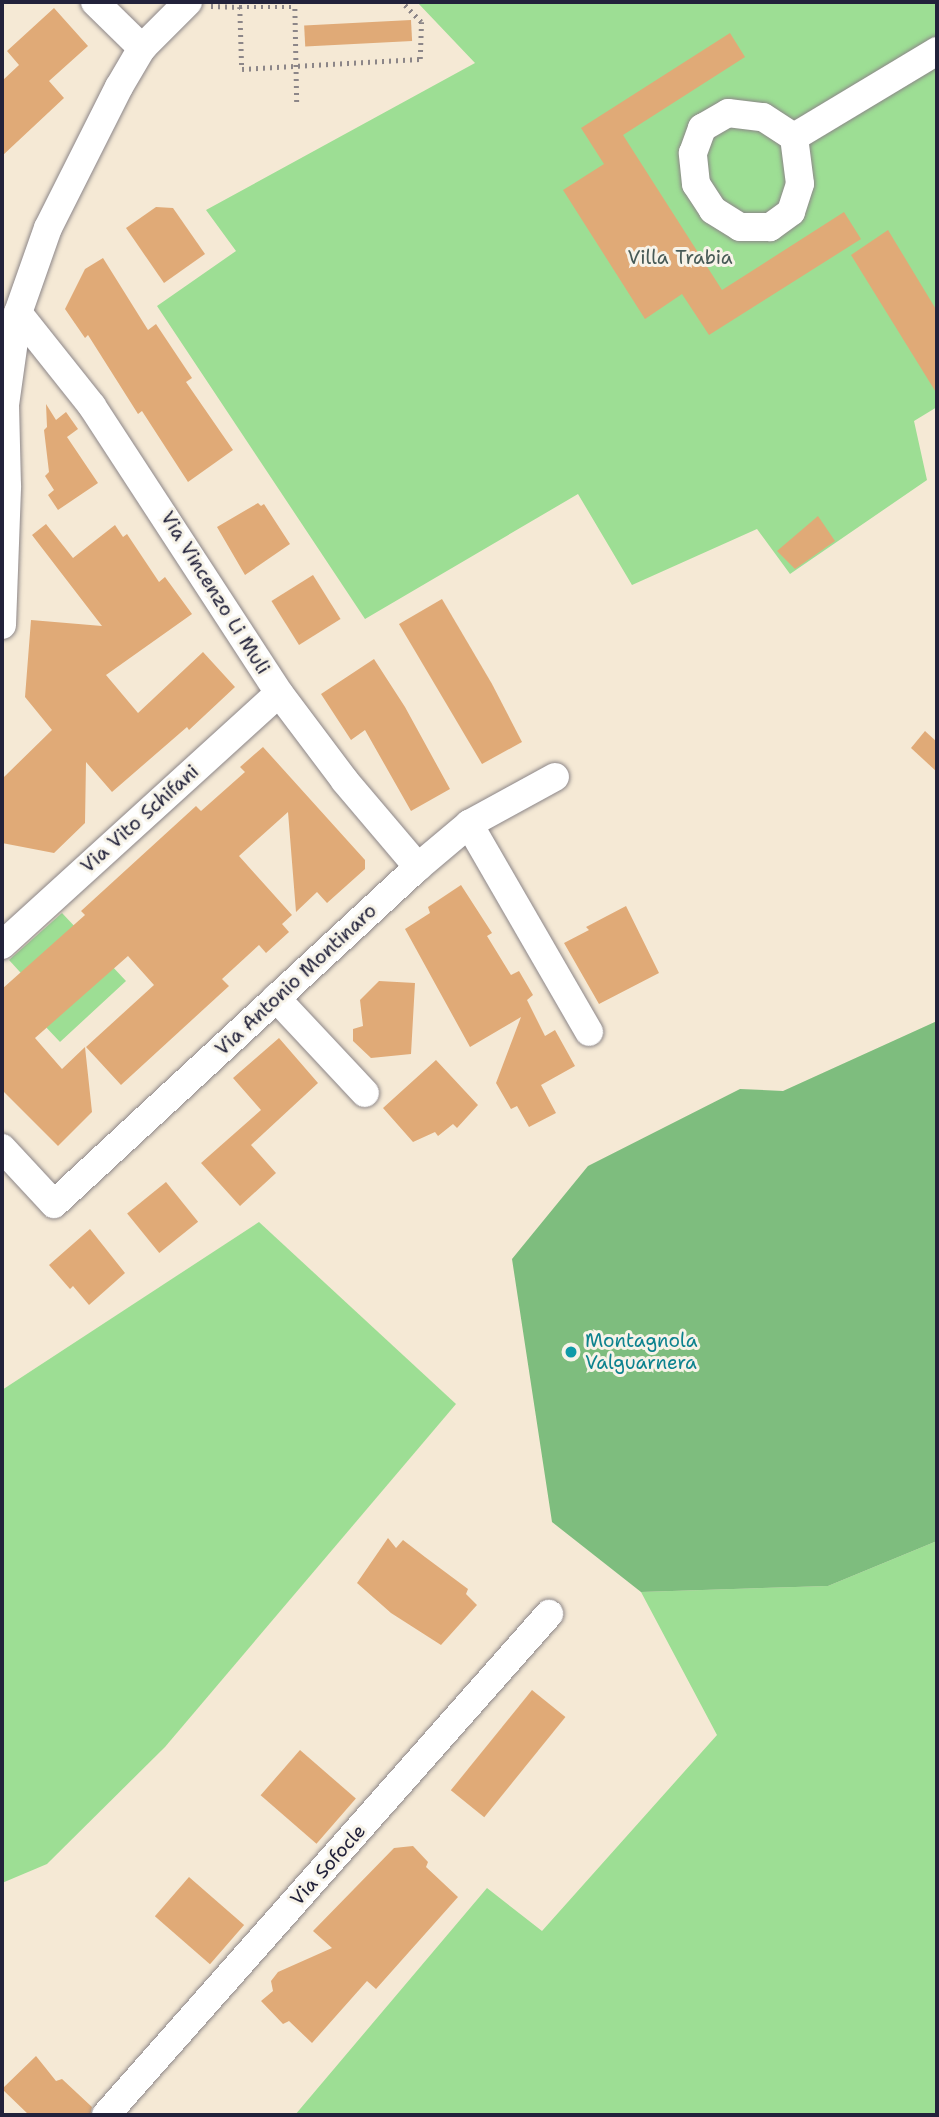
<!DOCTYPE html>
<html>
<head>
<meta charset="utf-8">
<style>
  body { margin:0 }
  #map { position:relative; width:939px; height:2117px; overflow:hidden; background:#f5e9d5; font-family:"Shantell Sans",sans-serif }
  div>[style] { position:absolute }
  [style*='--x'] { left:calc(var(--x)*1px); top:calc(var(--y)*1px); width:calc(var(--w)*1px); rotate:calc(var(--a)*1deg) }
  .green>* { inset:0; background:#9dde94 }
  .forest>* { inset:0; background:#7ebd7e }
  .building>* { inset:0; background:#e0aa77; transform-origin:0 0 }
  .path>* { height:4.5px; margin-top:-2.25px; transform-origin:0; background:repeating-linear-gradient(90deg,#8c8688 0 2px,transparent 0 7px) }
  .roads { filter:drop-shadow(0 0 2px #8c8688) drop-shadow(0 0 2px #8c8688) }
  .minor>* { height:28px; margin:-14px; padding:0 14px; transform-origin:14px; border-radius:14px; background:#fff }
  .dots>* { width:19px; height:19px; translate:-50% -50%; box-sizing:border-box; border:4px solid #f7f3e8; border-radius:50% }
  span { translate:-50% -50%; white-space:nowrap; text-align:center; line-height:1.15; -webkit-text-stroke:6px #f7f3e8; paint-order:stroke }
  .park-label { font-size:19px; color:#475a56 }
  .street-label { font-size:19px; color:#22223b }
  .culture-label { font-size:19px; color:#0d838f }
  .left { translate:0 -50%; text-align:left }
  .frame { position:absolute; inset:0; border:4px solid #22223b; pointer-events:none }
</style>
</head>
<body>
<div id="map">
  <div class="green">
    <div style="clip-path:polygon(417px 2px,937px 2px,937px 407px,914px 421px,927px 480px,790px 574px,757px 529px,632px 585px,578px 494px,365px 619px,157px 306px,236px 251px,206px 210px,475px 63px)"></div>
    <div style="clip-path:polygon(62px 913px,126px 981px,60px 1042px,28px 1008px,41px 995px,9px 960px)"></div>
    <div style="clip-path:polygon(259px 1222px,456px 1404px,165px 1747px,47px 1864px,2px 1883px,2px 1390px)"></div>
    <div style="clip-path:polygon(937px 1541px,937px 2115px,295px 2115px,487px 1888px,542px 1931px,717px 1735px,641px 1592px,828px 1586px)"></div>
  </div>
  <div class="forest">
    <div style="clip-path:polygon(937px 1021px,937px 1541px,828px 1586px,641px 1592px,552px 1522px,512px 1259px,588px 1166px,740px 1089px,783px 1091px)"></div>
  </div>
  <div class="building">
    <div style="clip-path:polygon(54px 8px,88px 46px,49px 81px,64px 98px,2px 156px,2px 81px,19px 65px,7px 51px)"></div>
    <div style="left:411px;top:20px;width:21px;height:107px;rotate:87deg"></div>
    <div style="clip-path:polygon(730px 33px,745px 57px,623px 135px,722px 290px,844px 212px,861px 239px,709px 335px,682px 294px,645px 319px,563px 190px,604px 164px,581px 128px)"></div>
    <div style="clip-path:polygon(156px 207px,173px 208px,205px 254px,164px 283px,126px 228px)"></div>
    <div style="clip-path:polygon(888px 230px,937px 311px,937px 394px,851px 255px)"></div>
    <div style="clip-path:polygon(103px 258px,148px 330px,156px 324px,192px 378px,186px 382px,233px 450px,188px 482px,142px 411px,138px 414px,88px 335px,85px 338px,65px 309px,85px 269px)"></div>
    <div style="clip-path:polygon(46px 404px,56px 420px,66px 412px,78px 429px,67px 437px,98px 483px,58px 510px,48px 495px,54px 490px,45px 476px,49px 472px,44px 430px,47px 427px)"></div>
    <div style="clip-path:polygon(258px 503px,261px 506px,264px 504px,290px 544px,245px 575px,217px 527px)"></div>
    <div style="clip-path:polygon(818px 516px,835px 541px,795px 569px,777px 551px)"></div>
    <div style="clip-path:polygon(46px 524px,73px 558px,115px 525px,123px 537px,127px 534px,159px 582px,165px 577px,192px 614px,106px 675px,138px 713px,203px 652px,235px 687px,189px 730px,187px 727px,112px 792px,86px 762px,85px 823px,54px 853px,2px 843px,4px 777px,52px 730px,25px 697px,31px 620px,102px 626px,32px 535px)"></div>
    <div style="left:313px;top:575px;width:52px;height:49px;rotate:58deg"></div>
    <div style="clip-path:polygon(442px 599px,492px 684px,522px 742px,482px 764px,399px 624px)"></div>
    <div style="clip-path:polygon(374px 659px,405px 707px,450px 789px,411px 811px,365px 730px,351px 740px,321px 694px)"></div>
    <div style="clip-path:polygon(925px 731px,937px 742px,937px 772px,911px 748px)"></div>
    <div style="clip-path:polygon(263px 747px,365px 860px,365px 869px,327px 903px,317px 892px,296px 912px,288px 812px,239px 856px,292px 915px,282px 924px,289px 932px,266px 953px,259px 945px,222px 979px,229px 986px,121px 1085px,86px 1047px,154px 985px,128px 956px,35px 1038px,62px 1069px,85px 1047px,92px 1112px,58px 1146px,2px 1090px,2px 989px,85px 915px,81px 911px,196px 806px,201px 811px,245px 772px,240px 767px)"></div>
    <div style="clip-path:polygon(461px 885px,492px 933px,487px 936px,511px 975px,519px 971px,533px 995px,527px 1000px,545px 1036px,555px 1030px,575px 1066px,541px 1085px,556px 1113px,529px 1127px,517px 1106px,511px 1109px,496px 1083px,521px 1017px,470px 1047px,405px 929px,430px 913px,428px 907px)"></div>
    <div style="clip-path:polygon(626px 906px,659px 973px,599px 1004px,564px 943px,589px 930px,586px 927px)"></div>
    <div style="clip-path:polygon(379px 981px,415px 983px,411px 1054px,371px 1058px,353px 1041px,353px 1029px,363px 1026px,360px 1000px)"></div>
    <div style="clip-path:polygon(279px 1038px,318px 1083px,251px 1145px,276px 1173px,240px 1206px,201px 1163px,261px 1110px,233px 1078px)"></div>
    <div style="clip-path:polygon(436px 1060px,478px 1105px,457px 1128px,453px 1124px,438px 1136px,435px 1132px,413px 1142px,383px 1108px)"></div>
    <div style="left:166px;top:1182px;width:51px;height:50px;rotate:51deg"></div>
    <div style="clip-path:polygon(90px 1229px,125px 1273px,89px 1305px,73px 1286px,70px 1289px,49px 1265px)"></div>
    <div style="clip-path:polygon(388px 1538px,396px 1548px,403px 1540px,425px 1557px,468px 1589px,466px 1594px,477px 1605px,441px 1645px,391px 1613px,357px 1583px)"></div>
    <div style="left:532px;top:1690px;width:43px;height:129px;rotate:39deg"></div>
    <div style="left:300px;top:1750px;width:74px;height:60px;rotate:41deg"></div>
    <div style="clip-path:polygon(413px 1846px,428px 1862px,426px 1867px,458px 1897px,376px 1989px,367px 1981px,312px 2043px,289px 2021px,283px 2024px,261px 2001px,273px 1991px,271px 1981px,278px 1972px,332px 1948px,313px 1931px,394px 1848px)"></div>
    <div style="left:189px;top:1877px;width:73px;height:52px;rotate:41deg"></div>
    <div style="clip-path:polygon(36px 2056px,56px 2081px,62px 2079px,92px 2107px,90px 2115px,29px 2115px,2px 2089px)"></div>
  </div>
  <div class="path">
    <div style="--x:295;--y:2;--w:102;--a:88.9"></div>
    <div style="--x:211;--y:6;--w:29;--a:2"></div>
    <div style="--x:240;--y:7;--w:62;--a:88.2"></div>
    <div style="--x:242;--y:69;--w:178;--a:-3.2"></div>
    <div style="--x:420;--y:59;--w:37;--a:-88"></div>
    <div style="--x:421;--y:22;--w:28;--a:-134"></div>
    <div style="--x:240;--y:7;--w:55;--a:0"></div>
  </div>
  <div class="roads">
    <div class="minor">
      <div style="--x:95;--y:2;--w:66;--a:44.4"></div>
      <div style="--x:728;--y:113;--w:35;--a:7"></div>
      <div style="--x:763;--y:117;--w:37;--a:33"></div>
      <div style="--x:794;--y:137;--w:47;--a:82.7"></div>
      <div style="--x:800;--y:184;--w:29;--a:108"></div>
      <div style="--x:791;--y:212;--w:26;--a:144"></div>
      <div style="--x:770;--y:227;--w:30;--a:180"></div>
      <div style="--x:740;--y:227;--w:32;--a:-148"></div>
      <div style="--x:713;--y:210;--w:31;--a:-123"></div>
      <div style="--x:696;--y:184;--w:31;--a:-96"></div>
      <div style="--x:693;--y:153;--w:27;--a:-70"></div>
      <div style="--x:702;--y:128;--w:30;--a:-30"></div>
      <div style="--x:794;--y:137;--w:167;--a:-31"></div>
      <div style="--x:18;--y:313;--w:119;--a:51.5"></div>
      <div style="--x:92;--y:406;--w:343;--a:56.9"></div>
      <div style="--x:279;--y:693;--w:110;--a:53.1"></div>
      <div style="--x:345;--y:781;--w:113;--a:49.7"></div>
      <div style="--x:2;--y:625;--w:139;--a:-87.9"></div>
      <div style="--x:7;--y:486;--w:81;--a:-91.4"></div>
      <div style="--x:5;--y:405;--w:93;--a:-82"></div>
      <div style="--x:18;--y:313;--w:90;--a:-70.6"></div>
      <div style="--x:48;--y:228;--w:158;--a:-63.3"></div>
      <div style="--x:119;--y:87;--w:45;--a:-59.5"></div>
      <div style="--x:142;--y:48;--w:65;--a:-45"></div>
      <div style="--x:469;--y:824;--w:240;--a:60"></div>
      <div style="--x:2;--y:945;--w:374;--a:-42.3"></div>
      <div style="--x:276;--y:998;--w:130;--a:46.9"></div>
      <div style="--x:2;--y:1148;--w:76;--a:47.1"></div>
      <div style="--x:54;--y:1204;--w:496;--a:-42.8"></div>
      <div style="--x:418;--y:867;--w:67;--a:-40.1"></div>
      <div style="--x:469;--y:824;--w:98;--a:-28.7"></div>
      <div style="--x:106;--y:2115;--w:669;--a:-48.52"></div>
    </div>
  </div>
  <div class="dots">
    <div style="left:571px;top:1352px;background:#0f9aa8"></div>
  </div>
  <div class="park-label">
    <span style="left:680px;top:258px">Villa Trabia</span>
  </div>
  <div class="street-label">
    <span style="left:215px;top:593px;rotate:58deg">Via Vincenzo Li Muli</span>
    <span style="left:140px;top:819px;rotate:-42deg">Via Vito Schifani</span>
    <span style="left:296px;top:980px;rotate:-43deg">Via Antonio Montinaro</span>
    <span style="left:328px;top:1865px;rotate:-48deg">Via Sofocle</span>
  </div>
  <div class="culture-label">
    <span class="left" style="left:585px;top:1352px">Montagnola<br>Valguarnera</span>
  </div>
  <div class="frame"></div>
</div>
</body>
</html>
